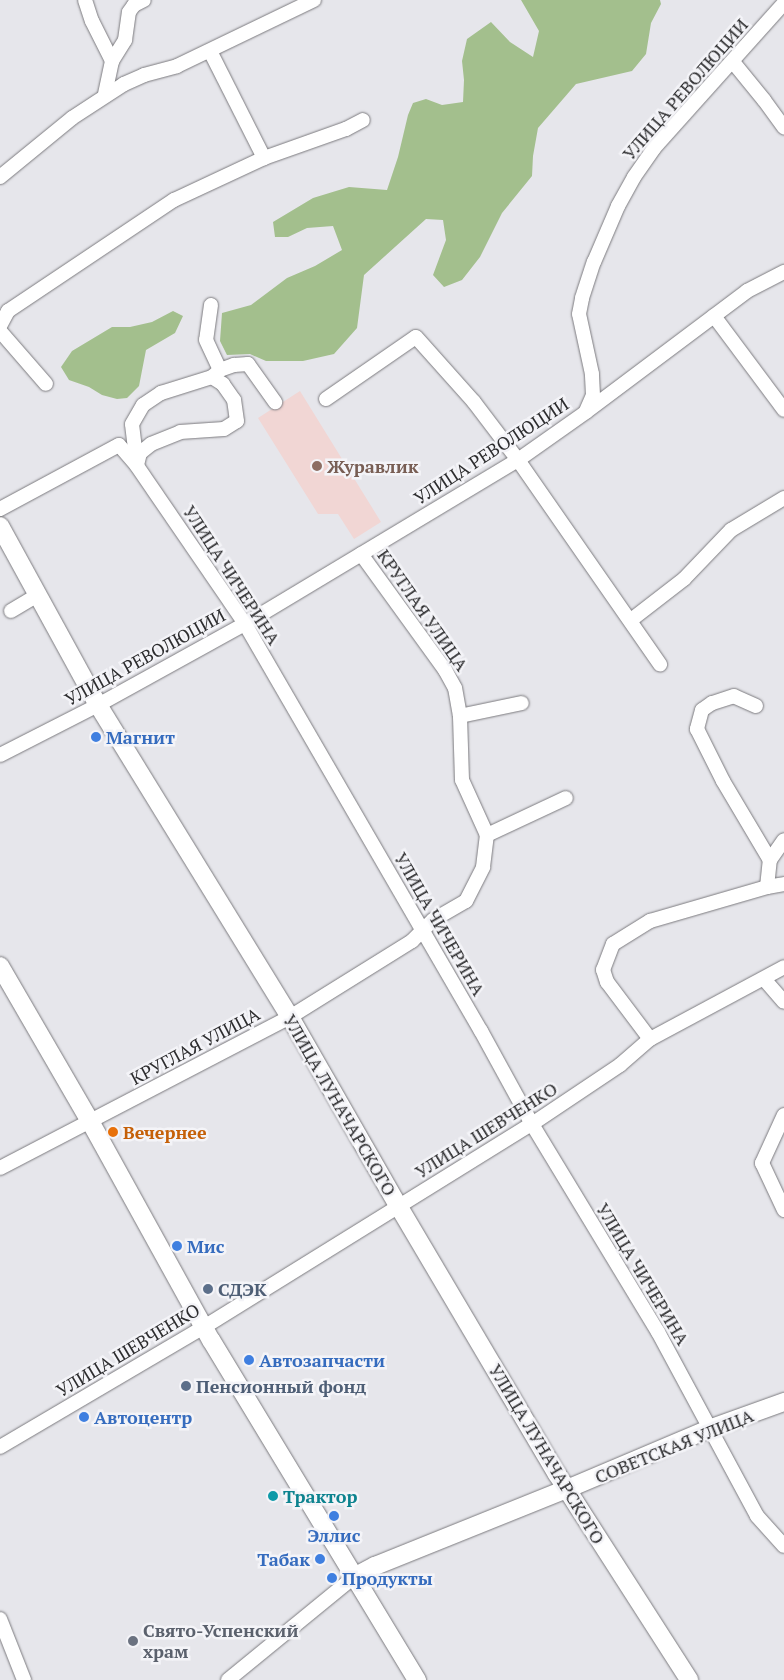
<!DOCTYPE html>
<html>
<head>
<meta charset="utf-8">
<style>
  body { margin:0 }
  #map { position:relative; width:784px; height:1680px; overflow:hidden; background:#e6e6eb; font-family:"PT Serif",serif }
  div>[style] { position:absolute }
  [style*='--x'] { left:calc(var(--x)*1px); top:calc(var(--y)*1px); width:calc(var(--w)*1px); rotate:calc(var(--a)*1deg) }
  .education>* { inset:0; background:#f1d6d4 }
  .forest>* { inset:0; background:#a3bf8d }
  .roads { filter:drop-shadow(0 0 1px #7b7a7e) drop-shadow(0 0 1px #7b7a7e) }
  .minor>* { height:14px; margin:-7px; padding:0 7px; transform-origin:7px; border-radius:7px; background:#fff }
  .major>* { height:18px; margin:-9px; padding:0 9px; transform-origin:9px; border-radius:9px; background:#fff }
  .dots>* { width:14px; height:14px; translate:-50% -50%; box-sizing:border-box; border:2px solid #f4f4f8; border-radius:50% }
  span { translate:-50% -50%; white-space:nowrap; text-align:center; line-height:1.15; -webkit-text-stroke:5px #f4f4f8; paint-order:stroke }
  .street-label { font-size:18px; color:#2d2d2f }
  .education-label { font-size:18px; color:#785e54; font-weight:700 }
  .left { translate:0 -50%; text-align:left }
  .shop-label { font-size:18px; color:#366cbe; font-weight:700 }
  .right { translate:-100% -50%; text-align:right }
  .food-label { font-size:18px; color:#c56008; font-weight:700 }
  .service-label { font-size:18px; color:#4e5e75; font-weight:700 }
  .culture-label { font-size:18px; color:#0d838f; font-weight:700 }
  .worship-label { font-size:18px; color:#5b616d; font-weight:700 }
</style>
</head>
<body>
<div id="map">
  <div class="education">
    <div style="clip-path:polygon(300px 391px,381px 522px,354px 539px,338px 514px,318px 514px,258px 418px)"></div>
  </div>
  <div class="forest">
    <div style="clip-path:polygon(521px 0,660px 0,661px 4px,651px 23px,646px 54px,632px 71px,576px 84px,538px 128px,533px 156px,532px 176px,502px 213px,480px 257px,462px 280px,444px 287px,433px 275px,446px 240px,443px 220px,426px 219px,364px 275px,357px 328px,334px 354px,303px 361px,266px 361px,250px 354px,227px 355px,220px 341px,222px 313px,251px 305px,287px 278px,315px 266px,342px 250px,333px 226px,307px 228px,288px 237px,275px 237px,273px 222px,313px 198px,349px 187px,387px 190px,398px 157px,408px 115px,413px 103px,426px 99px,442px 105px,463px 102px,464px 80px,462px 61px,467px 39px,491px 22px,510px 42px,533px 57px,539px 31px)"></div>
    <div style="clip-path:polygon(173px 311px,183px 316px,175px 333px,146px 350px,139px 386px,127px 398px,117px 399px,102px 395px,89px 387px,69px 380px,61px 367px,72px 351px,112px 327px,130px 327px,152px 322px)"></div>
  </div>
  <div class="roads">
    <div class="minor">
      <div style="--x:85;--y:0;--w:22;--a:72"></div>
      <div style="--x:92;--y:21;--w:45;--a:63.4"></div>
      <div style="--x:210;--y:51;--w:120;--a:63.2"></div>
      <div style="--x:733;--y:62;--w:49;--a:50.8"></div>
      <div style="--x:764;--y:100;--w:34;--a:54"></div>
      <div style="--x:105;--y:94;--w:34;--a:-78"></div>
      <div style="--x:112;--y:61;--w:25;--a:-58"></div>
      <div style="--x:125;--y:40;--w:28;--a:-82"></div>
      <div style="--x:129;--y:12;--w:9;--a:-54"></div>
      <div style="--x:134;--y:5;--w:11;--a:-27"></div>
      <div style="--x:0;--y:177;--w:93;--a:-39.3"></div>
      <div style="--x:72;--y:118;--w:62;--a:-33.2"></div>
      <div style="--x:124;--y:84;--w:22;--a:-24"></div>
      <div style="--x:144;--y:75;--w:34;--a:-15"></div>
      <div style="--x:177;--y:66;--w:152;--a:-25.7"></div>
      <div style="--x:211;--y:305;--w:35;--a:98"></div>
      <div style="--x:206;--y:340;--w:33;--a:65"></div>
      <div style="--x:714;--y:316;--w:117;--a:53.3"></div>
      <div style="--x:0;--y:326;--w:17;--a:-62"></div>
      <div style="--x:8;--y:311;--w:200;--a:-33.8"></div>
      <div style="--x:174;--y:200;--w:99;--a:-25"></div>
      <div style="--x:264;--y:158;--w:87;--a:-19.5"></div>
      <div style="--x:346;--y:129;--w:19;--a:-28"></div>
      <div style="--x:0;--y:331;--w:70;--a:49"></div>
      <div style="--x:326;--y:399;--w:109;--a:-34.6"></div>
      <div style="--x:416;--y:337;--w:87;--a:48.3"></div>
      <div style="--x:474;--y:402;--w:73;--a:52.8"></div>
      <div style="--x:518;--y:460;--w:249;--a:55.2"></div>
      <div style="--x:586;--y:411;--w:17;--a:-66"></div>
      <div style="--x:593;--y:395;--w:21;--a:-93"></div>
      <div style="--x:592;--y:374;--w:61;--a:-102.2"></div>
      <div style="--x:579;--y:314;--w:16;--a:-79"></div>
      <div style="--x:582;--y:298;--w:38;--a:-72"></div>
      <div style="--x:594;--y:262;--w:61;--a:-66.8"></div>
      <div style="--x:618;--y:206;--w:33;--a:-61"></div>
      <div style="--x:634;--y:177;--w:35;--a:-55"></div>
      <div style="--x:654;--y:148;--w:195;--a:-48.1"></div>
      <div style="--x:137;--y:465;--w:41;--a:-97"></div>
      <div style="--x:132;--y:424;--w:22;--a:-60"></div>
      <div style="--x:143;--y:405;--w:22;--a:-34"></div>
      <div style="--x:161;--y:393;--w:53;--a:-17.4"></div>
      <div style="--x:212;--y:377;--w:11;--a:-41"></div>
      <div style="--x:220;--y:370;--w:15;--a:-20"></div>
      <div style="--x:234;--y:365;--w:14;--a:-4"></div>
      <div style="--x:248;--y:364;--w:47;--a:54.6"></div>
      <div style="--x:137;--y:465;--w:12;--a:-76"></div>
      <div style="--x:140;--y:453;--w:14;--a:-39"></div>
      <div style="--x:151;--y:444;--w:31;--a:-22"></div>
      <div style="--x:180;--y:432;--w:44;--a:-3.9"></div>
      <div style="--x:224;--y:429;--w:15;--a:-32"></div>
      <div style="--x:237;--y:421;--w:21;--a:-98"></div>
      <div style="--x:234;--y:400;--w:19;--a:-125"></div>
      <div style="--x:223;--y:384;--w:13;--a:-148"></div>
      <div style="--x:0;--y:509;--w:135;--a:-28.3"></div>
      <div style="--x:119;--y:445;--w:28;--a:49"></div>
      <div style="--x:137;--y:466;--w:191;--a:55.6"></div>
      <div style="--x:245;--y:624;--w:470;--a:59.9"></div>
      <div style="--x:481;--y:1031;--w:106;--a:61.3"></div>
      <div style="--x:532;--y:1124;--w:243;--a:58.8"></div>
      <div style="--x:658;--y:1332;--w:209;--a:61.7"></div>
      <div style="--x:757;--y:1516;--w:40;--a:48"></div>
      <div style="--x:11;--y:611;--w:31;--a:-31"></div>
      <div style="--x:631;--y:620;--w:67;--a:-37.7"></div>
      <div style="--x:684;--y:579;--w:68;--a:-46.2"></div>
      <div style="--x:731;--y:530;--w:62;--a:-31.1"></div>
      <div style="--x:756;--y:706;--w:24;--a:-156"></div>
      <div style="--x:734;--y:696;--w:23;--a:162"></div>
      <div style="--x:712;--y:703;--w:12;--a:145"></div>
      <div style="--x:702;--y:710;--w:20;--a:105"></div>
      <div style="--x:697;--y:729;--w:58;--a:63.4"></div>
      <div style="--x:723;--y:781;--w:92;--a:59.3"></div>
      <div style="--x:460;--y:716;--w:63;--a:-11.8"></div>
      <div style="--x:0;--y:755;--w:110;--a:-27"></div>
      <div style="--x:98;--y:705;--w:168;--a:-28.9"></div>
      <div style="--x:245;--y:624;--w:318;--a:-31"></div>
      <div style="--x:518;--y:460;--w:83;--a:-35.2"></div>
      <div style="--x:586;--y:412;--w:201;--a:-36.9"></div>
      <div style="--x:747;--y:291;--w:42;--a:-27.2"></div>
      <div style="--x:487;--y:835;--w:87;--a:-25.1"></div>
      <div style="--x:767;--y:887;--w:17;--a:-10"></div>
      <div style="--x:764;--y:979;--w:30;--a:49"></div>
      <div style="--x:650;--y:1039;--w:71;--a:-127"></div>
      <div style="--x:607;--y:982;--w:13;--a:-108"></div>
      <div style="--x:603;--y:970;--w:28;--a:-69"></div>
      <div style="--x:613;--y:944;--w:44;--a:-31.9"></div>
      <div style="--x:650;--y:921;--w:122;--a:-16.2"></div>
      <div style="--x:767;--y:887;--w:27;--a:-84"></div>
      <div style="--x:770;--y:860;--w:24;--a:-55"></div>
      <div style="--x:784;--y:1115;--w:53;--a:114.6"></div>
      <div style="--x:762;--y:1163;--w:52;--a:64.9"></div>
      <div style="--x:0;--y:1168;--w:327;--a:-27.5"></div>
      <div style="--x:290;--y:1017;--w:144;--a:-31.9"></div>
      <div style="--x:412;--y:941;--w:30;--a:-45"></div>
      <div style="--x:433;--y:920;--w:38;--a:-30"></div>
      <div style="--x:466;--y:901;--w:38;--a:-63"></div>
      <div style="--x:483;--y:867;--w:32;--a:-83"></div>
      <div style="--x:487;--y:835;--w:60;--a:-114.4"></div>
      <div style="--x:462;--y:780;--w:64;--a:-91.8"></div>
      <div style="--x:460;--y:716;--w:28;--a:-100"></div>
      <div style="--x:455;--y:688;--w:21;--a:-119"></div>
      <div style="--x:445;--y:670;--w:143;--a:-125.9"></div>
      <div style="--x:0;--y:1447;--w:237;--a:-30.5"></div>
      <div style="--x:204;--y:1327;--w:386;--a:-31.8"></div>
      <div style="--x:532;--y:1124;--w:106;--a:-33.8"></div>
      <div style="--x:620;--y:1065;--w:40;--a:-41"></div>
      <div style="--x:650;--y:1039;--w:152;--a:-28.2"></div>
      <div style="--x:0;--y:1619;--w:66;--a:68.5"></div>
      <div style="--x:228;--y:1680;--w:163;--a:-39.3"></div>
    </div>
    <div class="major">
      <div style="--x:0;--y:526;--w:204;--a:61.3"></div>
      <div style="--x:98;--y:705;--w:366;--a:58.4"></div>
      <div style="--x:290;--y:1017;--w:219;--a:60.2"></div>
      <div style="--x:399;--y:1207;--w:310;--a:59.4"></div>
      <div style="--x:557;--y:1474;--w:245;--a:57.3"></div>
      <div style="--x:0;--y:966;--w:181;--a:59.9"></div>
      <div style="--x:91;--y:1123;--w:248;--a:61.1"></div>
      <div style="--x:211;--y:1340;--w:398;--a:58.8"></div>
      <div style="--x:354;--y:1577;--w:24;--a:-28"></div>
      <div style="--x:375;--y:1566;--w:207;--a:-21.9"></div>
      <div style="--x:567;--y:1489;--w:154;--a:-22.9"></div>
      <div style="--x:709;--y:1429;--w:80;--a:-19.8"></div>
    </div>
  </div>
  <div class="dots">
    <div style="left:317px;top:466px;background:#8d6e63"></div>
    <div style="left:96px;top:737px;background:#3f7fe0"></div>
    <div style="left:113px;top:1132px;background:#e8710a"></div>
    <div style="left:177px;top:1246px;background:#3f7fe0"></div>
    <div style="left:208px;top:1289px;background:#5c6f8a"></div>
    <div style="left:249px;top:1360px;background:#3f7fe0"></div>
    <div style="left:186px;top:1386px;background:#5c6f8a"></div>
    <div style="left:84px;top:1417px;background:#3f7fe0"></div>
    <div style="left:273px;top:1496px;background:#0f9aa8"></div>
    <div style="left:334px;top:1516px;background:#3f7fe0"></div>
    <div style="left:320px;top:1559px;background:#3f7fe0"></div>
    <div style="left:332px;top:1578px;background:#3f7fe0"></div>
    <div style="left:133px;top:1641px;background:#6b7280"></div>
  </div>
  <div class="street-label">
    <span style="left:685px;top:89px;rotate:-49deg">УЛИЦА РЕВОЛЮЦИИ</span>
    <span style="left:491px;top:451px;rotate:-33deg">УЛИЦА РЕВОЛЮЦИИ</span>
    <span style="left:232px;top:575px;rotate:57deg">УЛИЦА ЧИЧЕРИНА</span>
    <span style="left:423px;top:610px;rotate:55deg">КРУГЛАЯ УЛИЦА</span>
    <span style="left:145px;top:657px;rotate:-29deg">УЛИЦА РЕВОЛЮЦИИ</span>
    <span style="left:440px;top:924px;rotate:60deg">УЛИЦА ЧИЧЕРИНА</span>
    <span style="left:195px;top:1046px;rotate:-28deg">КРУГЛАЯ УЛИЦА</span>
    <span style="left:340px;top:1105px;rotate:60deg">УЛИЦА ЛУНАЧАРСКОГО</span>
    <span style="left:486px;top:1130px;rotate:-32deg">УЛИЦА ШЕВЧЕНКО</span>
    <span style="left:643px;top:1274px;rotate:59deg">УЛИЦА ЧИЧЕРИНА</span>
    <span style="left:128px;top:1350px;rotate:-31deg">УЛИЦА ШЕВЧЕНКО</span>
    <span style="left:674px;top:1446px;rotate:-22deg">СОВЕТСКАЯ УЛИЦА</span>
    <span style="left:547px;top:1454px;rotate:59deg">УЛИЦА ЛУНАЧАРСКОГО</span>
  </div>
  <div class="education-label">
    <span class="left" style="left:327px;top:466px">Журавлик</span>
  </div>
  <div class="shop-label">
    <span class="left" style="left:106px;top:737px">Магнит</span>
    <span class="left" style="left:187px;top:1246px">Мис</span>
    <span class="left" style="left:259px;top:1360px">Автозапчасти</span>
    <span class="left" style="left:94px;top:1417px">Автоцентр</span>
    <span style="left:334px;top:1535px">Эллис</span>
    <span class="right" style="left:310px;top:1559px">Табак</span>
    <span class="left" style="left:342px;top:1578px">Продукты</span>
  </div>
  <div class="food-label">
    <span class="left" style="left:123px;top:1132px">Вечернее</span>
  </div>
  <div class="service-label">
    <span class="left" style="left:218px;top:1289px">СДЭК</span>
    <span class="left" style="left:196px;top:1386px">Пенсионный фонд</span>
  </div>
  <div class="culture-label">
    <span class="left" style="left:283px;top:1496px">Трактор</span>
  </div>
  <div class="worship-label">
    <span class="left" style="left:143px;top:1641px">Свято-Успенский<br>храм</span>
  </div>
</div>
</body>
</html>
